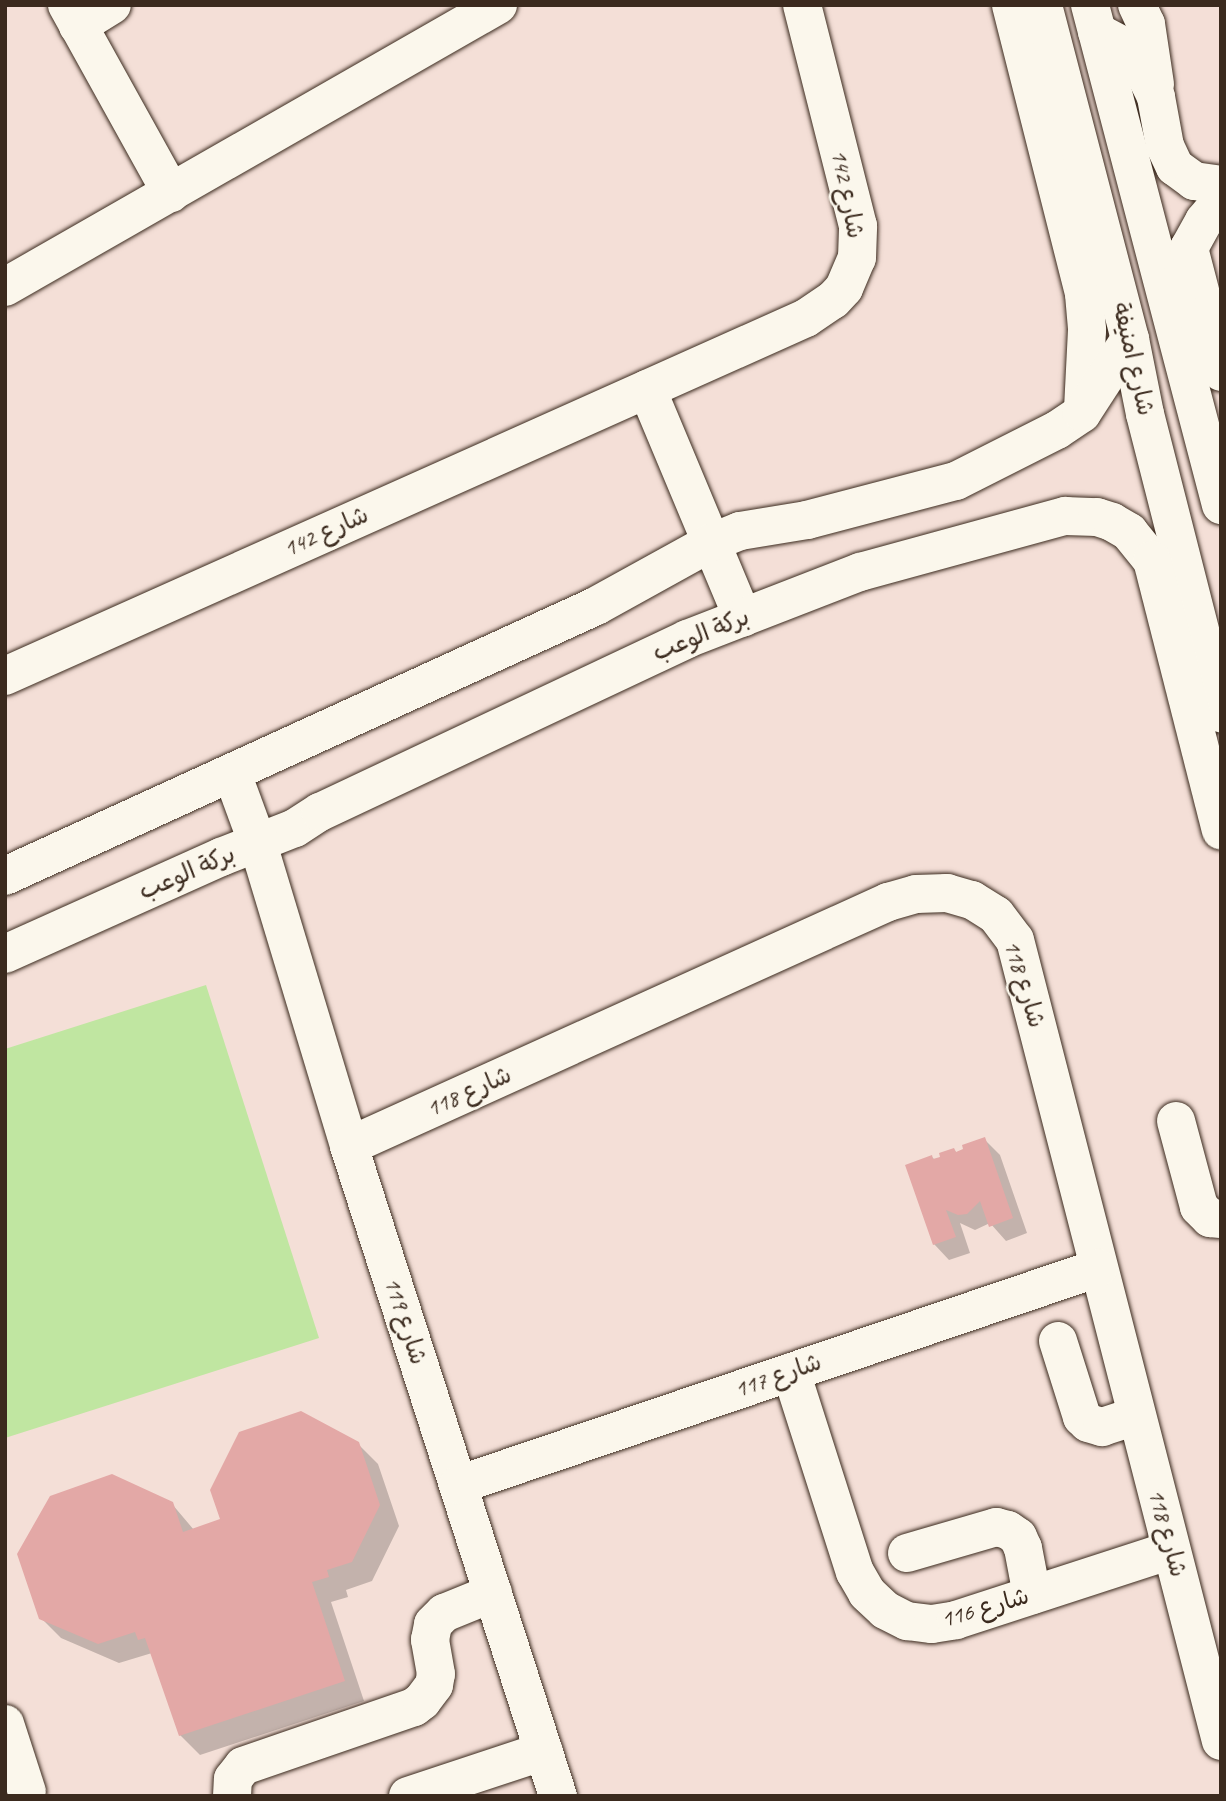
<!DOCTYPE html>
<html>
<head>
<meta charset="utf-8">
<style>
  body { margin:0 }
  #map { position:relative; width:1226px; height:1801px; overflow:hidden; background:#f4dfd7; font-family:Caveat,"Playpen Sans Arabic",sans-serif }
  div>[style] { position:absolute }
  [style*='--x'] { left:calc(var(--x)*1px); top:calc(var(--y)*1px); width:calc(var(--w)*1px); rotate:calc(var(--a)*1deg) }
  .green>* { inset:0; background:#c0e6a1 }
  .shadow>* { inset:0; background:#0003 }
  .building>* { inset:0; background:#e3a8a6 }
  .roads { filter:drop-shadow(0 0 2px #3b2a1e) drop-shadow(0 0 2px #3b2a1e) }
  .minor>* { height:38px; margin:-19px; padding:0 19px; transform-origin:19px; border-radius:19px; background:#fbf7ec }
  span { translate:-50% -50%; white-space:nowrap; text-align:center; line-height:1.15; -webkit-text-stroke:5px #fbf7ec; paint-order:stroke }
  .street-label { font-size:24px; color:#3b2a1e }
  .frame { position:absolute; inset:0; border:7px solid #3b2a1e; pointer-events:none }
</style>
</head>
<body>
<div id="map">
  <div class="green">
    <div style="clip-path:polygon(206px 985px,319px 1338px,5px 1438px,5px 1049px)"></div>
  </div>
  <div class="shadow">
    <div style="clip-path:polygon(984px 1139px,1000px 1155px,1027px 1233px,1006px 1241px,990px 1223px,975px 1230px,960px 1223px,970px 1253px,949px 1260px,934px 1244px,932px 1157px,935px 1160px,954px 1150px,957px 1153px)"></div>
    <div style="clip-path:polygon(358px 1444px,378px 1464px,399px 1526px,372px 1581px,346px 1590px,348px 1597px,331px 1602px,364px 1701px,200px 1755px,180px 1735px,152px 1653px,119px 1663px,61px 1638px,41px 1618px,172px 1504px,194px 1530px,222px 1520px)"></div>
  </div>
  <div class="building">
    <div style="clip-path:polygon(985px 1137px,1013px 1218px,989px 1227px,980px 1201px,967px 1214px,958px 1215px,946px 1210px,956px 1237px,933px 1245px,905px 1165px,932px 1155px,933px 1159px,940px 1157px,939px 1153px,954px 1148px,956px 1152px,963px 1149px,962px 1145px)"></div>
    <div style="clip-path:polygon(301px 1411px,359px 1442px,380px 1505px,352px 1562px,327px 1570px,329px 1577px,312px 1582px,345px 1681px,179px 1736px,145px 1638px,138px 1640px,135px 1632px,98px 1644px,39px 1619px,17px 1554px,50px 1496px,112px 1474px,173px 1502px,183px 1532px,220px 1519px,210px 1490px,239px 1432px)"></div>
  </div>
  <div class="roads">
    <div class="minor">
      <div style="--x:67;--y:5;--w:215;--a:61"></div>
      <div style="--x:1011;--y:5;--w:298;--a:75.8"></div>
      <div style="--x:1084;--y:294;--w:36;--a:85"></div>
      <div style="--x:1087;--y:330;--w:80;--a:92.9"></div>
      <div style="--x:1043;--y:5;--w:345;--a:75.4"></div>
      <div style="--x:1130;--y:339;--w:76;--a:78.7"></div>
      <div style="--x:1145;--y:414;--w:309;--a:75.7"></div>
      <div style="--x:1090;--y:5;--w:517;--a:75.32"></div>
      <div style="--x:1137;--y:5;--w:21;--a:65"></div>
      <div style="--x:1146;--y:24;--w:61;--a:81.5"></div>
      <div style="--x:78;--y:26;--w:40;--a:-32"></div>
      <div style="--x:1097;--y:32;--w:30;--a:28"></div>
      <div style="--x:1123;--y:46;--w:29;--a:49"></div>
      <div style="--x:1142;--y:68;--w:32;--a:64"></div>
      <div style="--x:1156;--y:97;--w:50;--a:79.6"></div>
      <div style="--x:1165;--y:146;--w:23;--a:65"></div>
      <div style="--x:1175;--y:167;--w:24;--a:36"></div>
      <div style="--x:1194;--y:181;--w:27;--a:8"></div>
      <div style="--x:1189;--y:248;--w:128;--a:75.5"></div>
      <div style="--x:5;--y:287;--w:568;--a:-29.77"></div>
      <div style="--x:1173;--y:311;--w:65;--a:-75.7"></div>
      <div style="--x:1189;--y:248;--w:31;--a:-61"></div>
      <div style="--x:1204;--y:221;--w:26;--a:-50"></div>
      <div style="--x:647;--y:389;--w:248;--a:67.3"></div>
      <div style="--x:5;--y:676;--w:877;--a:-24.08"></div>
      <div style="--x:806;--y:318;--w:32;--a:-34"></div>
      <div style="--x:833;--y:300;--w:16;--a:-47"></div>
      <div style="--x:844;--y:288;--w:33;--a:-67"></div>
      <div style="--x:857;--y:258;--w:32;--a:-88"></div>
      <div style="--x:858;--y:226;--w:228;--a:-104.2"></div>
      <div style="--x:232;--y:773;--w:76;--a:69.9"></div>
      <div style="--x:258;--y:844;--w:315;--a:73.2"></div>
      <div style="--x:349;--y:1146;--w:683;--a:72.18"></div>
      <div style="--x:5;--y:876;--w:650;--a:-24.55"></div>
      <div style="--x:596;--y:606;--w:130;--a:-28.9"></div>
      <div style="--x:710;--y:543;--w:32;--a:-22"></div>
      <div style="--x:740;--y:531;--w:68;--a:-9.3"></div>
      <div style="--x:807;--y:520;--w:154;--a:-14.7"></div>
      <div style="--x:956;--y:481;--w:113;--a:-26.8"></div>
      <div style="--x:1057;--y:430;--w:30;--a:-34"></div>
      <div style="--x:1082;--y:413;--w:88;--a:-57"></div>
      <div style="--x:5;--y:954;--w:237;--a:-24.2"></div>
      <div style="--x:221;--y:857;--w:79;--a:-21.4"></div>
      <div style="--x:295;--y:828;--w:30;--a:-33"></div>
      <div style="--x:320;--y:812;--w:406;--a:-25.2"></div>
      <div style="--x:687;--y:639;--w:186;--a:-21.2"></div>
      <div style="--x:860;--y:572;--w:213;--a:-15.3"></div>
      <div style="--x:1065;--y:516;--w:32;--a:2"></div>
      <div style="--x:1097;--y:517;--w:16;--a:18"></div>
      <div style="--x:1112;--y:522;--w:20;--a:30"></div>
      <div style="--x:1129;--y:532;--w:36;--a:51"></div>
      <div style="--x:1152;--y:560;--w:279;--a:75.7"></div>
      <div style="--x:1176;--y:1121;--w:89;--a:75"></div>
      <div style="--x:1199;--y:1207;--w:16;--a:45"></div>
      <div style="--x:1210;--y:1218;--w:11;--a:5"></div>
      <div style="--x:349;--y:1146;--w:592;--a:-24.36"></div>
      <div style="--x:888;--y:902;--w:29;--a:-16"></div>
      <div style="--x:916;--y:894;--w:31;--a:-2"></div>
      <div style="--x:947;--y:893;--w:26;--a:16"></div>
      <div style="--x:972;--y:900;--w:28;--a:32"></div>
      <div style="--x:996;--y:915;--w:31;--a:53"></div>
      <div style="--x:1015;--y:940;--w:827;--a:75.58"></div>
      <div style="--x:1058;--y:1341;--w:80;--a:72.5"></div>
      <div style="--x:1082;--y:1417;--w:8;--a:45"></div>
      <div style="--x:1088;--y:1423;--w:15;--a:16"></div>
      <div style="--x:1102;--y:1427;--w:36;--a:-18"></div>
      <div style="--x:791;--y:1372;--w:210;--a:72.3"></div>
      <div style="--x:855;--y:1572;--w:24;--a:60"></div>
      <div style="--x:867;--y:1593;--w:25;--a:43"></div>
      <div style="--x:885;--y:1610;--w:25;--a:27"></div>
      <div style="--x:907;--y:1621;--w:25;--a:7"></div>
      <div style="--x:932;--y:1624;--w:24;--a:-9"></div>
      <div style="--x:956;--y:1620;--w:226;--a:-18"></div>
      <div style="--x:458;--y:1485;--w:676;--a:-18.73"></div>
      <div style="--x:907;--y:1553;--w:93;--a:-16.3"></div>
      <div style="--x:996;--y:1527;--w:12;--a:14"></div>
      <div style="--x:1008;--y:1530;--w:12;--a:35"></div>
      <div style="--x:1018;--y:1537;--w:12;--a:66"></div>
      <div style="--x:1023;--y:1548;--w:48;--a:79.2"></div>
      <div style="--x:5;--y:1724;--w:71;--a:72.1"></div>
      <div style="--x:232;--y:1796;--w:17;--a:-87"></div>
      <div style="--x:233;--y:1779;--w:16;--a:-52"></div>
      <div style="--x:243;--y:1766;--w:181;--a:-19"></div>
      <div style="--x:414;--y:1707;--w:10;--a:-37"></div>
      <div style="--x:422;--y:1701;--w:20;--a:-53"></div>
      <div style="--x:434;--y:1685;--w:11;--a:-80"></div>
      <div style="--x:436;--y:1674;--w:35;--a:-100"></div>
      <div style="--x:430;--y:1640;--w:16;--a:-79"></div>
      <div style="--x:433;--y:1624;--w:16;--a:-45"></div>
      <div style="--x:444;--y:1613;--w:53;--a:-22.2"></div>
      <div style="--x:408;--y:1796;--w:143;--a:-18.3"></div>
    </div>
  </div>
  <div class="street-label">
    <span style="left:847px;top:194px;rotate:79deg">شارع 142</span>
    <span style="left:1133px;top:359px;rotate:77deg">شارع امنيفة</span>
    <span style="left:326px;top:532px;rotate:-24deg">شارع 142</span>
    <span style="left:701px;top:635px;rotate:-22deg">بركة الوعب</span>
    <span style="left:187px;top:873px;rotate:-23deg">بركة الوعب</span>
    <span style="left:1024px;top:984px;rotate:73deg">شارع 118</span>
    <span style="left:469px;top:1092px;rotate:-24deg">شارع 118</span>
    <span style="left:405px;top:1321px;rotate:72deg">شارع 119</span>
    <span style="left:778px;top:1376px;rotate:-19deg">شارع 117</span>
    <span style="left:1167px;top:1533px;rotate:75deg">شارع 118</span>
    <span style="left:985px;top:1608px;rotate:-16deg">شارع 116</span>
  </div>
  <div class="frame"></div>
</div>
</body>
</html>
